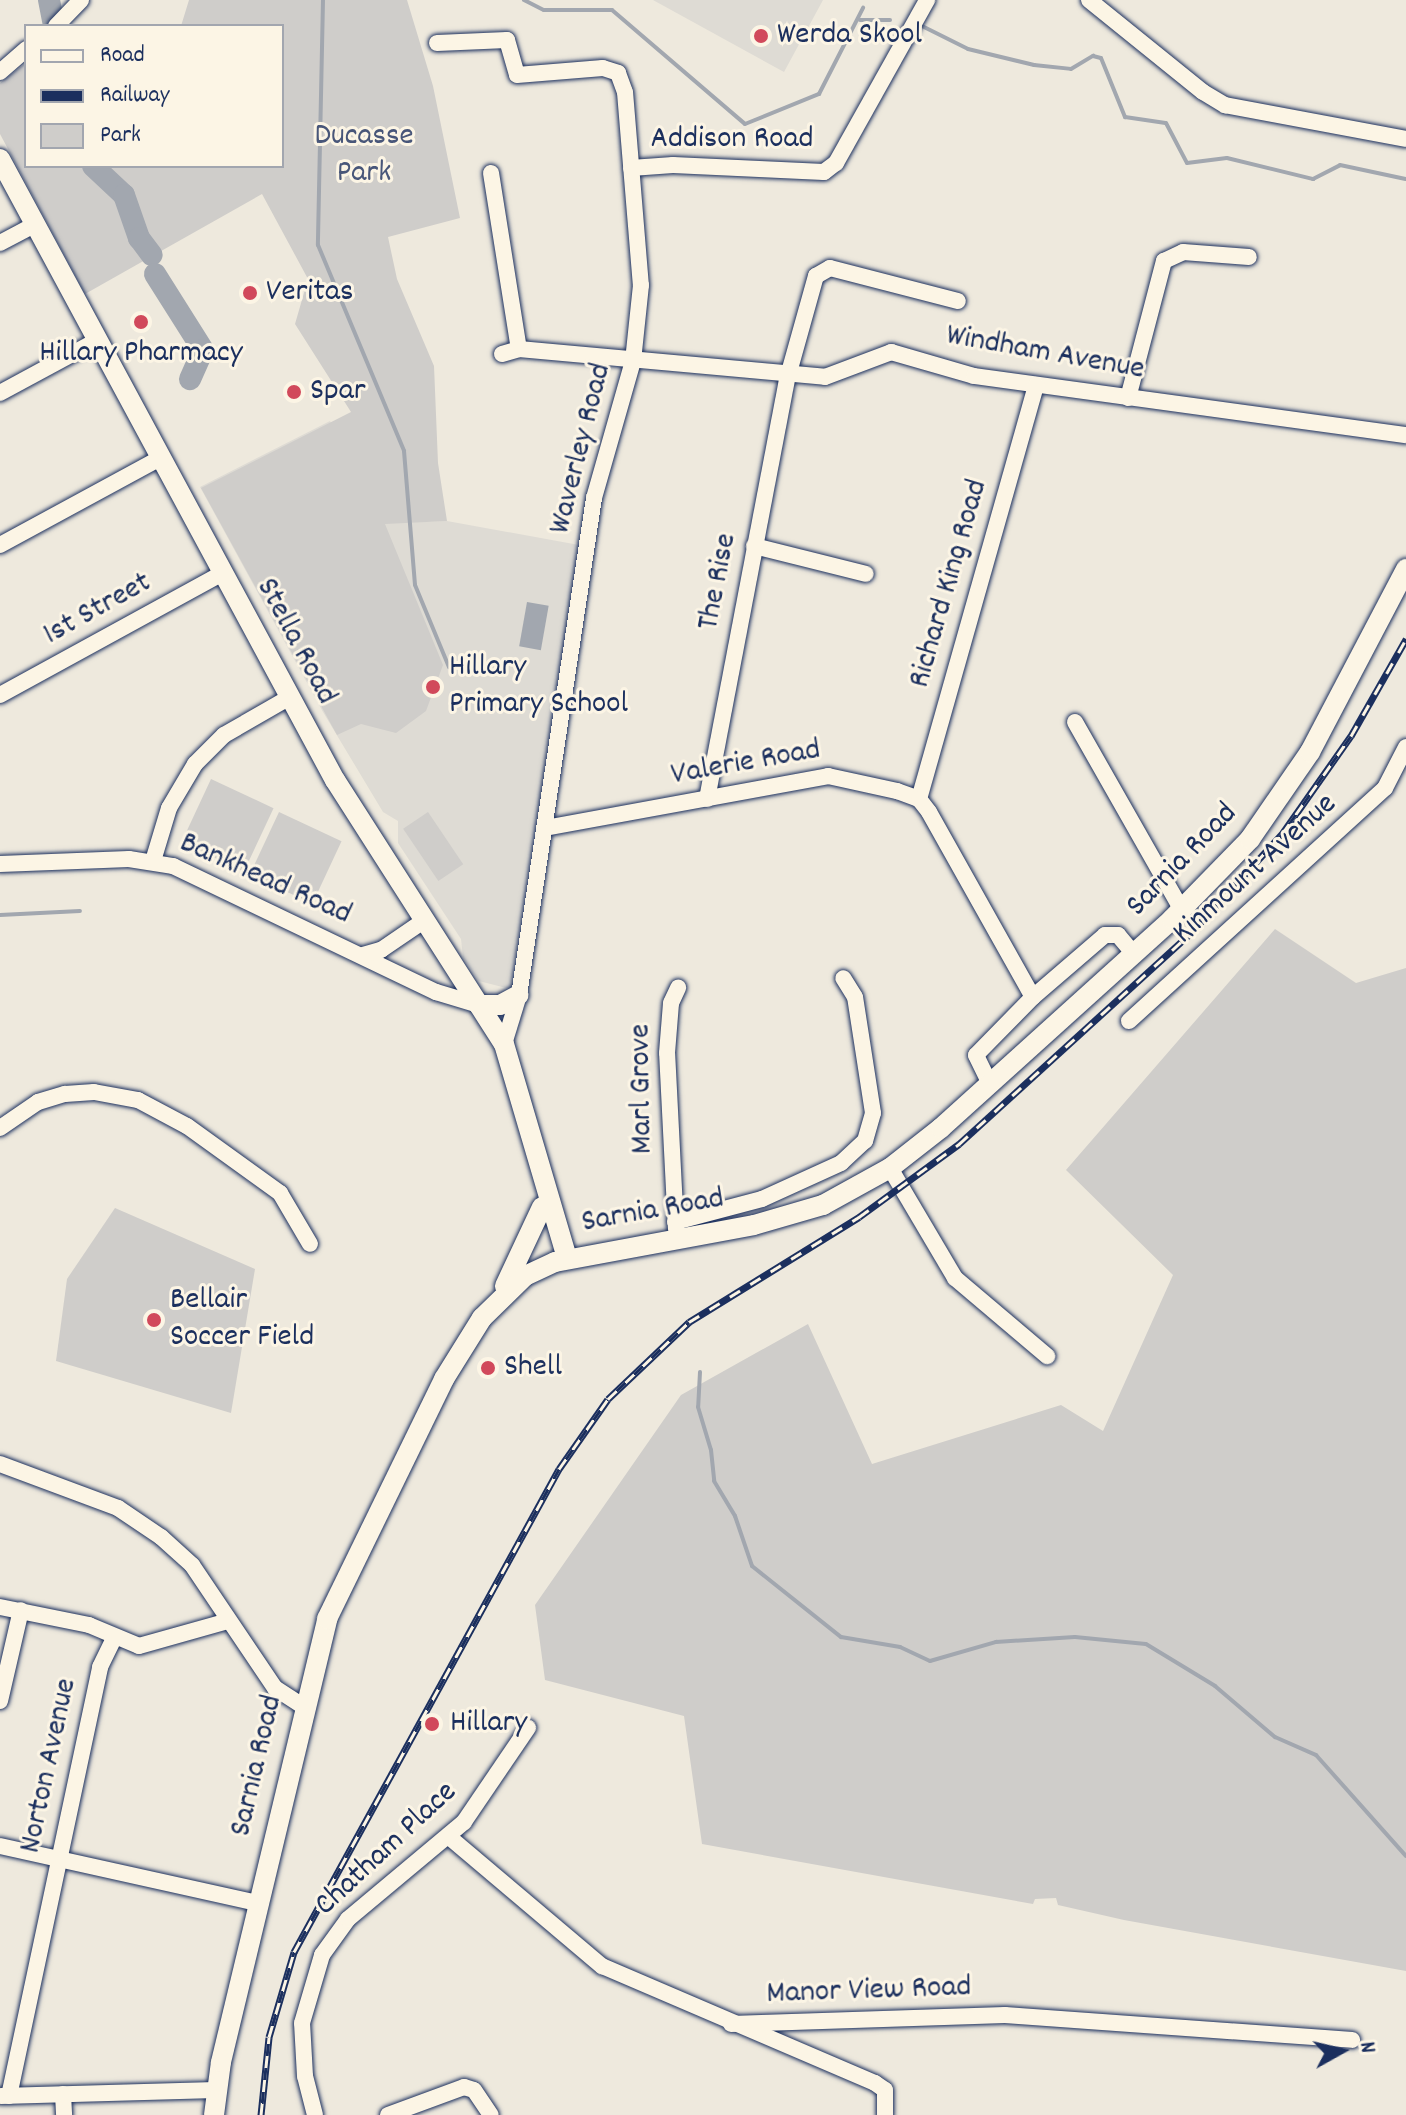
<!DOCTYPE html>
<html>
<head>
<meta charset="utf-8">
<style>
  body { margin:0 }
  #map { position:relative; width:1406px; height:2115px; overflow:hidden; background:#eee9dd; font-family:Dekko,sans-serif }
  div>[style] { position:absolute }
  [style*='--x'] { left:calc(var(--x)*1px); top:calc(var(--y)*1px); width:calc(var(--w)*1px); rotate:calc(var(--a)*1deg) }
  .built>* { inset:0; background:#dedbd4 }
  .green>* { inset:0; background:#cfcdca; transform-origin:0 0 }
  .water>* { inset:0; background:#a2a7af; transform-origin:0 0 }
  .stream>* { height:4px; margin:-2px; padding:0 2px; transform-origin:2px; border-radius:2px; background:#a2a7af }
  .river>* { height:22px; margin:-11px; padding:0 11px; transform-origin:11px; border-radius:11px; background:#a2a7af }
  .roads { filter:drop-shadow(0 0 2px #1b2f5e) drop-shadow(0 0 2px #1b2f5e) }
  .minor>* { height:16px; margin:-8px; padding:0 8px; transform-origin:8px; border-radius:8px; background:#fcf5e5 }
  .major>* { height:20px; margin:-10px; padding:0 10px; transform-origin:10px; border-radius:10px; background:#fcf5e5 }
  .rail>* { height:7px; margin-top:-3.5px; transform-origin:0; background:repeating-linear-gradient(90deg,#fcf5e5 0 12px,#1b2f5e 0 24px); box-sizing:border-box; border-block:2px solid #1b2f5e }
  .dots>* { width:22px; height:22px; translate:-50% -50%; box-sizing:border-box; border:4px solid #fcf5e5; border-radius:50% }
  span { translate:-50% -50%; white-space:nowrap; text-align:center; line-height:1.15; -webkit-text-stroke:6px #fcf5e5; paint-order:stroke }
  .poi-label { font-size:32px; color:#1b2f5e }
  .left { translate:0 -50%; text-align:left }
  .park-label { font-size:32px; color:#485679 }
  .street-label { font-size:32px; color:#1b2f5e }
  .legend { position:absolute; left:24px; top:24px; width:260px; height:144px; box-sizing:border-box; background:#fcf5e5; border:2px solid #a2a6af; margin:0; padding:10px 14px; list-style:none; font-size:24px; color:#1b2f5e }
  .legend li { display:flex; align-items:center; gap:16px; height:40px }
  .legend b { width:40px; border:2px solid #a2a6af }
  .north { position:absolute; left:1302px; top:2011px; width:80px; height:80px; -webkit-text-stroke:6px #fcf5e5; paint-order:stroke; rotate:82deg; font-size:22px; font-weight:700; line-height:32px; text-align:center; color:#1b2f5e }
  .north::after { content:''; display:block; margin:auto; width:28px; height:36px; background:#1b2f5e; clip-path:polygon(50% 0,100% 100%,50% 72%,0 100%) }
</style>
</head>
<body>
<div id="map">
  <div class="built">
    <div style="clip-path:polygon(653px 0,823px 0,784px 72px)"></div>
    <div style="clip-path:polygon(330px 421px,384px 523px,447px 521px,579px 545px,510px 989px,479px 981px,463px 957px,461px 939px,398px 843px,398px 821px,383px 812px,323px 712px,200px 487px)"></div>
  </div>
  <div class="green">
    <div style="clip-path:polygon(189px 0,407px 0,433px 86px,460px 218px,388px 237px,397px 279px,434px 366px,438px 463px,447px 521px,385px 524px,443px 665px,426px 711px,396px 733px,361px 724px,337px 735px,201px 488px,351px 412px,295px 324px,308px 279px,262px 194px,85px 294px,0 134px,0 83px,26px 63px,26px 166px,282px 166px,282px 26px,181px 26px)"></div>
    <div style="left:211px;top:779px;width:69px;height:70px;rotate:25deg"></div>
    <div style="left:279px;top:812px;width:69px;height:69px;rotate:25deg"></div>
    <div style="left:428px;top:812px;width:63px;height:30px;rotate:56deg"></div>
    <div style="clip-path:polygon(1275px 929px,1356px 983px,1406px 968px,1406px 1971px,1124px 1920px,1058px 1905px,1056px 1898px,1035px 1899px,1033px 1904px,702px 1844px,684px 1716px,545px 1680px,535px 1605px,681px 1395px,808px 1324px,872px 1464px,1061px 1405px,1103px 1431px,1173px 1275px,1066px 1170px)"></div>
    <div style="clip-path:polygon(115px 1208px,255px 1269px,231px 1413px,56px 1361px,67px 1279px)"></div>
  </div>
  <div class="water">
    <div style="left:527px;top:602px;width:22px;height:45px;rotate:10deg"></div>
  </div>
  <div class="stream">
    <div style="--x:323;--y:0;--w:245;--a:91.2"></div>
    <div style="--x:318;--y:245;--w:223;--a:67.3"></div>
    <div style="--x:404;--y:451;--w:134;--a:85.3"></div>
    <div style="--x:415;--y:585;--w:89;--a:67.5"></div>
    <div style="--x:524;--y:0;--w:22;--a:27"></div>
    <div style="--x:544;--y:10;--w:68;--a:0"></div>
    <div style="--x:612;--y:10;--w:175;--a:40.6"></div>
    <div style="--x:745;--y:124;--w:80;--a:-22.1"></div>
    <div style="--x:819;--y:94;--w:97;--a:-62.9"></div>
    <div style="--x:860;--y:20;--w:30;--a:0"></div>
    <div style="--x:922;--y:26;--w:51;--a:26.6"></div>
    <div style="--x:968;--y:49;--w:68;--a:13.6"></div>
    <div style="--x:1034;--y:65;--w:37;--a:6"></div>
    <div style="--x:1071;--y:69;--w:26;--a:-31"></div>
    <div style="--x:1093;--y:56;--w:8;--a:14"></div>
    <div style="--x:1101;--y:58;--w:64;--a:67.9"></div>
    <div style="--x:1125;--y:117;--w:41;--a:8.3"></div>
    <div style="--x:1166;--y:123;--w:45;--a:62.3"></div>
    <div style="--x:1187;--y:163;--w:40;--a:-7.1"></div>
    <div style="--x:1227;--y:158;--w:89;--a:13.7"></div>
    <div style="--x:1313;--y:179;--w:30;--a:-27"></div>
    <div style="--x:1340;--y:165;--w:67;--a:12"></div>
    <div style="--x:0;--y:915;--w:80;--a:-2.9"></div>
    <div style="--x:700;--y:1372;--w:35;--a:93"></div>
    <div style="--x:698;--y:1407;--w:45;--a:73.2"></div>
    <div style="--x:711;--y:1450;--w:31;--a:84"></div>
    <div style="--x:714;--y:1481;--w:41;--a:59"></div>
    <div style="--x:735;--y:1516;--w:53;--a:71.2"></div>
    <div style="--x:752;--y:1566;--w:114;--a:38.6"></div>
    <div style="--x:841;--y:1637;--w:60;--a:9.6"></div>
    <div style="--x:900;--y:1647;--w:33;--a:25"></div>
    <div style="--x:930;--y:1661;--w:69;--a:-16.1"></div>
    <div style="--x:996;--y:1642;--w:79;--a:-3.6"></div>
    <div style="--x:1075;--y:1637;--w:71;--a:5.6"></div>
    <div style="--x:1146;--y:1644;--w:81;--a:31.3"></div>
    <div style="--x:1215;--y:1686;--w:79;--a:40.4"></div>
    <div style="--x:1275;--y:1737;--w:45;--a:23.7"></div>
    <div style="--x:1316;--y:1755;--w:135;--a:48.3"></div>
  </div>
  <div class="river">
    <div style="--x:49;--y:0;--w:26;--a:79"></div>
    <div style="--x:93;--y:166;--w:42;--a:43.1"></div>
    <div style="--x:124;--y:195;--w:46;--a:70.8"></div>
    <div style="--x:139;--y:238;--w:21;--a:53"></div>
    <div style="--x:155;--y:274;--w:90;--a:57.7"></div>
    <div style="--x:203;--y:350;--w:32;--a:114"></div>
  </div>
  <div class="roads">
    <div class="minor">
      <div style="--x:1089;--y:0;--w:146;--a:38.9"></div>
      <div style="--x:1203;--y:92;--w:26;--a:31"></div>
      <div style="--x:1225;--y:105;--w:184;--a:10.6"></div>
      <div style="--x:56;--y:26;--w:36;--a:-46"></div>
      <div style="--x:437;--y:43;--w:70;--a:-2.5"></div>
      <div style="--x:507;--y:40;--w:36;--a:74"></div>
      <div style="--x:517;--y:75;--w:86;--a:-4.7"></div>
      <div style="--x:603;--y:68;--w:16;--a:18"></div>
      <div style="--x:618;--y:73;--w:20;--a:70"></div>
      <div style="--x:625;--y:92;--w:194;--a:85.3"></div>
      <div style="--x:641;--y:285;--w:76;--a:96"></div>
      <div style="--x:633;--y:361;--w:142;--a:105.9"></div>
      <div style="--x:594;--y:498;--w:503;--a:98.58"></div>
      <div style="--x:519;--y:995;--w:51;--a:107"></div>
      <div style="--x:0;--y:72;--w:35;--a:-41"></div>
      <div style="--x:631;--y:168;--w:42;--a:-4.1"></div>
      <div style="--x:673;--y:165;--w:151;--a:2.7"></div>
      <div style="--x:824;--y:172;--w:15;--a:-37"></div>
      <div style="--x:836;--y:163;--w:187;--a:-60.8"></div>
      <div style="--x:491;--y:173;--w:178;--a:81"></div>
      <div style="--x:0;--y:243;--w:41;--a:-27.8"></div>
      <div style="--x:502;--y:354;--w:18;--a:-16"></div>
      <div style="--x:519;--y:349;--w:307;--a:5.2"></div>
      <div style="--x:825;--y:377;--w:71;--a:-20.7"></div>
      <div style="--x:891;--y:352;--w:86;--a:16.1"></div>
      <div style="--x:974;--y:376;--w:436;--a:7.8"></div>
      <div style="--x:0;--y:393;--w:111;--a:-28.4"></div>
      <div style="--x:1128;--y:398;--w:142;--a:-75.3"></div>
      <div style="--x:1164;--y:261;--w:21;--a:-25"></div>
      <div style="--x:1183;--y:252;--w:66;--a:4.3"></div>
      <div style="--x:0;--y:545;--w:184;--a:-28.5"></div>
      <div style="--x:754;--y:546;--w:115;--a:14"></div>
      <div style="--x:0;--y:695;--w:254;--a:-28.7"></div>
      <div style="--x:1075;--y:722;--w:216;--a:60.4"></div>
      <div style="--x:707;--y:799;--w:431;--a:-79.2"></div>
      <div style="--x:788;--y:376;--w:104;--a:-74.4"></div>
      <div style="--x:816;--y:276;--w:16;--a:-30"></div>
      <div style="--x:830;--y:268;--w:132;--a:14.5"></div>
      <div style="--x:919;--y:799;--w:430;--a:-74.2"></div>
      <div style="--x:545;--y:828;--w:288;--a:-10.4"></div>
      <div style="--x:828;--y:776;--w:71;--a:12.3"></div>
      <div style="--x:897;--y:791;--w:23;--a:20"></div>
      <div style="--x:919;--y:799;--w:16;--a:52"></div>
      <div style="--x:929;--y:812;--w:212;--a:60.7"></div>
      <div style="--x:153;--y:861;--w:55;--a:-73.2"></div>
      <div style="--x:169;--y:808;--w:51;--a:-59.4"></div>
      <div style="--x:195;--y:764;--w:41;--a:-45"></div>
      <div style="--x:224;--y:735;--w:76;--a:-29.9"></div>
      <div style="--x:0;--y:864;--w:129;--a:-2.2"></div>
      <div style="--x:129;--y:859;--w:45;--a:9"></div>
      <div style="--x:173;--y:866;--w:292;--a:25.6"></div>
      <div style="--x:436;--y:992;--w:45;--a:16.8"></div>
      <div style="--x:363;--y:955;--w:19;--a:-16"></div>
      <div style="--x:381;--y:950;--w:53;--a:-34.3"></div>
      <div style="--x:1129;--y:1021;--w:346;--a:-42.3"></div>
      <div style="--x:1385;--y:788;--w:46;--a:-62.9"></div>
      <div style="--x:990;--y:1084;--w:32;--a:-116"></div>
      <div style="--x:976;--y:1055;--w:81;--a:-45.5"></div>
      <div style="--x:1033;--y:997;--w:95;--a:-40.7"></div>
      <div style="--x:1105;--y:935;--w:13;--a:0"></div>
      <div style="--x:1118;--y:935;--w:25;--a:50"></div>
      <div style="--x:0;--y:1128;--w:46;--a:-34.4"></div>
      <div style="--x:38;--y:1102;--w:28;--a:-17"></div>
      <div style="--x:65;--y:1094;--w:29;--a:-4"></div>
      <div style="--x:94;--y:1092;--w:45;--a:10.3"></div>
      <div style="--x:138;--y:1100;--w:55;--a:28"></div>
      <div style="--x:187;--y:1126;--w:115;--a:35.8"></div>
      <div style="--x:280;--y:1193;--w:59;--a:59.5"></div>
      <div style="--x:890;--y:1168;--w:128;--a:59.4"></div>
      <div style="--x:955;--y:1278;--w:121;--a:40.3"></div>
      <div style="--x:675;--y:1222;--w:90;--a:-14.8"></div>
      <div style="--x:762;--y:1199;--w:87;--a:-24.5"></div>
      <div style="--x:841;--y:1163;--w:33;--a:-43"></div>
      <div style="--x:865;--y:1141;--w:29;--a:-74"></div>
      <div style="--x:873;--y:1113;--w:117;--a:-98.8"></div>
      <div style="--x:855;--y:997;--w:22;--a:-122"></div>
      <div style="--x:676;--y:1229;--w:176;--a:-92.9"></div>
      <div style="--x:667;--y:1053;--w:50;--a:-85.4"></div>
      <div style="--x:671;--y:1003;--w:17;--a:-65"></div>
      <div style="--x:0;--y:1464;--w:126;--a:20.4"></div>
      <div style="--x:118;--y:1508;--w:52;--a:34"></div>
      <div style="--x:161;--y:1537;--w:42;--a:42.1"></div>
      <div style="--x:192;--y:1565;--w:148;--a:56"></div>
      <div style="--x:275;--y:1688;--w:33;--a:33"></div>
      <div style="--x:0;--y:1607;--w:91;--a:11.4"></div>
      <div style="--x:89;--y:1625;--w:54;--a:22.8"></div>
      <div style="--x:139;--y:1646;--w:92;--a:-15.7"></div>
      <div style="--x:0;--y:1701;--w:93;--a:-77"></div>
      <div style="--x:448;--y:1836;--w:202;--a:40.2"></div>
      <div style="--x:602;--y:1966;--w:297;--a:23.2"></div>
      <div style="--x:875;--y:2083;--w:12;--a:35"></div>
      <div style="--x:885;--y:2090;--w:25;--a:90"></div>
      <div style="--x:0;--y:1846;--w:263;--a:12.5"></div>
      <div style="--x:731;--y:2024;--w:274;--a:-1.9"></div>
      <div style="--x:1005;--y:2015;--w:348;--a:4.1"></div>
      <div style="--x:63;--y:2094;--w:21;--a:87"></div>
      <div style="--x:1;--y:2096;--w:215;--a:-1.6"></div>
      <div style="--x:9;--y:2096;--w:439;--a:-78"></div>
      <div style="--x:100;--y:1667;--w:32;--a:-64"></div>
      <div style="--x:315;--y:2115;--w:40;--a:-104.4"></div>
      <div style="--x:305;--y:2076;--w:53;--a:-93.2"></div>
      <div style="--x:302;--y:2023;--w:71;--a:-73.6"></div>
      <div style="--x:322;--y:1955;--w:44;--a:-54.2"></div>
      <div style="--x:348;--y:1919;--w:151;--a:-39.9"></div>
      <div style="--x:464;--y:1822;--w:114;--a:-55.8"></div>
      <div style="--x:388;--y:2115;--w:81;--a:-20.2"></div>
      <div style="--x:464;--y:2087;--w:10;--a:17"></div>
      <div style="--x:474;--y:2090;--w:30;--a:56"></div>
    </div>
    <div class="major">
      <div style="--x:0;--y:159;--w:706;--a:61.66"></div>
      <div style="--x:335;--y:780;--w:313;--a:57.4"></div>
      <div style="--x:504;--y:1044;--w:223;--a:73.6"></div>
      <div style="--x:479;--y:1005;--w:21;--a:0"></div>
      <div style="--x:500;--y:1005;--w:21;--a:-28"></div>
      <div style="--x:505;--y:1286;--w:87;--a:-64.9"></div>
      <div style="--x:214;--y:2115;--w:53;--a:-82.5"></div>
      <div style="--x:221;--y:2062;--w:456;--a:-76.5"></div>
      <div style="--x:327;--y:1619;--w:267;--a:-64"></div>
      <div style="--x:444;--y:1379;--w:72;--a:-58.1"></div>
      <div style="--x:482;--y:1318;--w:60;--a:-44.3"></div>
      <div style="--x:525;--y:1276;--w:33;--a:-25"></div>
      <div style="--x:555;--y:1262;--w:202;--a:-10.5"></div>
      <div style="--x:754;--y:1225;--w:72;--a:-16.2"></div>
      <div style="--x:823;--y:1205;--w:77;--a:-28.9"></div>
      <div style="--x:890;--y:1168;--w:65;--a:-38.1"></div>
      <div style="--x:941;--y:1128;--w:312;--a:-42.1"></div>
      <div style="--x:1172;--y:919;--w:112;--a:-45.7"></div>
      <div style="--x:1250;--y:839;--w:106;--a:-55.4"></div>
      <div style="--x:1310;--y:752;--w:207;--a:-62.3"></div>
    </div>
  </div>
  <div class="rail">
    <div style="--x:261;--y:2115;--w:78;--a:-84.1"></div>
    <div style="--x:269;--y:2037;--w:89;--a:-73.6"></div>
    <div style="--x:294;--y:1952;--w:551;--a:-61.25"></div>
    <div style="--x:559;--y:1469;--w:85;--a:-55"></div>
    <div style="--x:608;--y:1399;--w:112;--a:-43.5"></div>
    <div style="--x:689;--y:1322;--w:200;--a:-31.7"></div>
    <div style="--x:859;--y:1217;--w:124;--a:-36.1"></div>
    <div style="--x:959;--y:1144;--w:312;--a:-42.3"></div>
    <div style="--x:1190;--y:934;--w:136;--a:-47.4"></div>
    <div style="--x:1282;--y:834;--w:120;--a:-54.9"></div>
    <div style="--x:1351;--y:736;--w:112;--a:-60.4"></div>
  </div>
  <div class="dots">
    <div style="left:761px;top:36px;background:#d1495b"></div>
    <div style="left:250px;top:293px;background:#d1495b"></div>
    <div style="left:141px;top:322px;background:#d1495b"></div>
    <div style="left:294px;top:392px;background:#d1495b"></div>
    <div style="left:433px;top:687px;background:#d1495b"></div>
    <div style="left:154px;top:1320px;background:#d1495b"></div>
    <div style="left:488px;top:1368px;background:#d1495b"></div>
    <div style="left:432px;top:1724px;background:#d1495b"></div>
  </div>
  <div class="poi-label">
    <span class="left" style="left:777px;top:36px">Werda Skool</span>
    <span class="left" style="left:266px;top:293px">Veritas</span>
    <span style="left:141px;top:354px">Hillary Pharmacy</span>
    <span class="left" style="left:310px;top:392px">Spar</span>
    <span class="left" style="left:449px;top:687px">Hillary<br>Primary School</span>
    <span class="left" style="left:170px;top:1320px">Bellair<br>Soccer Field</span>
    <span class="left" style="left:504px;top:1368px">Shell</span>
    <span class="left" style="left:450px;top:1724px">Hillary</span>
  </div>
  <div class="park-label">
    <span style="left:364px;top:156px">Ducasse<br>Park</span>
  </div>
  <div class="street-label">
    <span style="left:732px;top:140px">Addison Road</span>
    <span style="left:1045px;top:354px;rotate:10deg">Windham Avenue</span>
    <span style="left:582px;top:449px;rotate:-76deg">Waverley Road</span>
    <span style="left:719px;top:582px;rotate:-79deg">The Rise</span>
    <span style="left:950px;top:584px;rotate:-74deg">Richard King Road</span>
    <span style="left:98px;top:610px;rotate:-29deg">1st Street</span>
    <span style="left:295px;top:642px;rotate:62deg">Stella Road</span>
    <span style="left:746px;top:764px;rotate:-10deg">Valerie Road</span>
    <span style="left:1183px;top:861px;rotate:-46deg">Sarnia Road</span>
    <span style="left:1256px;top:870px;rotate:-42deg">Kinmount Avenue</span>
    <span style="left:265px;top:880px;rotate:24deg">Bankhead Road</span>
    <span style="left:643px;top:1089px;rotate:-91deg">Marl Grove</span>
    <span style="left:653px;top:1212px;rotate:-10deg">Sarnia Road</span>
    <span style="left:50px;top:1766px;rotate:-78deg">Norton Avenue</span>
    <span style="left:258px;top:1766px;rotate:-77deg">Sarnia Road</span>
    <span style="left:387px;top:1850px;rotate:-43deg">Chatham Place</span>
    <span style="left:869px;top:1992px;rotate:-2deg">Manor View Road</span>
  </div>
  <ul class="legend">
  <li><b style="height:10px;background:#fcf5e5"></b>Road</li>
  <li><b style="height:10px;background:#1b2f5e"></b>Railway</li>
  <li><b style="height:22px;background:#cfcdca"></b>Park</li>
  </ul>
  <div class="north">N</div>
</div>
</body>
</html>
